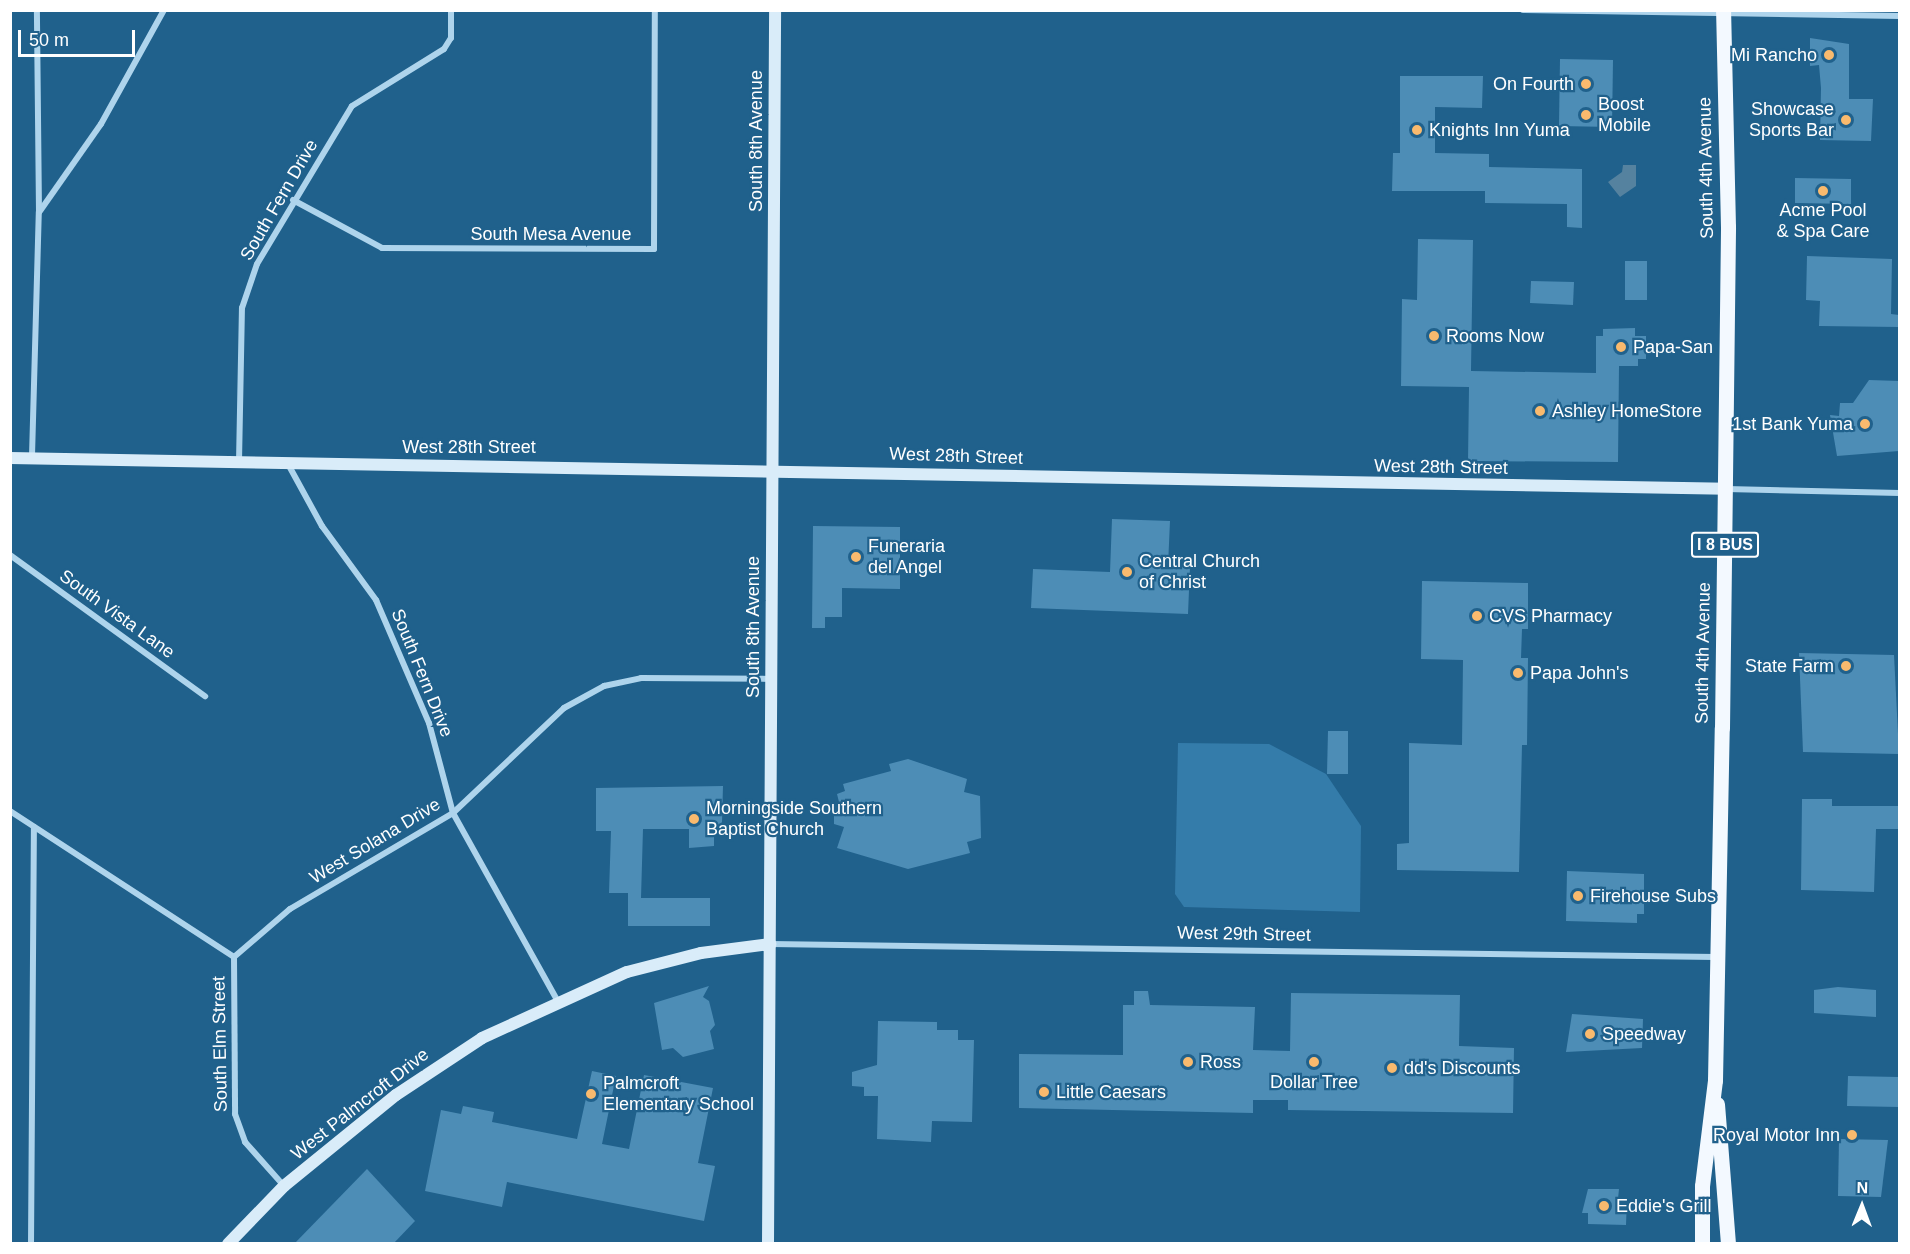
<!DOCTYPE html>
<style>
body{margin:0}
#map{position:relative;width:1910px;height:1254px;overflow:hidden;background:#20618c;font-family:Helvetica,sans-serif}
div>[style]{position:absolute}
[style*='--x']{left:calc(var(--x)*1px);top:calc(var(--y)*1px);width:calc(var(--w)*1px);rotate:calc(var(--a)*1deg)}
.green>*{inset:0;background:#347caa}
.water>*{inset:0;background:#55829f}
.building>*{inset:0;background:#4d8db6}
.street>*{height:6px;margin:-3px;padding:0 3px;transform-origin:3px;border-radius:3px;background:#aed4ec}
.secondary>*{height:12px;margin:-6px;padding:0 6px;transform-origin:6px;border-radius:6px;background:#d9ecf9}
.primary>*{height:15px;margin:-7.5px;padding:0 7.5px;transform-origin:7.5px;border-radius:7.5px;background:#f3f9ff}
.dots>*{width:16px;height:16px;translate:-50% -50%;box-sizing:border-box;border:3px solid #20618c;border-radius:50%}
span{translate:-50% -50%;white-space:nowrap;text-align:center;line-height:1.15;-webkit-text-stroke:4.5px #20618c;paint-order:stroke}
.shield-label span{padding:2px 4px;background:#20618c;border:2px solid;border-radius:4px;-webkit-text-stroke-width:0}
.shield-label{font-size:16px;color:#fff;font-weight:700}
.poi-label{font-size:18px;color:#fff}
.right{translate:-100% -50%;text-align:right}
.left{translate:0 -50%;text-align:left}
.street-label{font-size:18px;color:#fff}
.frame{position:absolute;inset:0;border:12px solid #fff;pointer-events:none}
.north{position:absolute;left:1832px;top:1176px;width:60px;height:60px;-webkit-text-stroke:4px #20618c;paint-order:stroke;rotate:1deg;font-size:16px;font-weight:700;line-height:24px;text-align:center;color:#fff}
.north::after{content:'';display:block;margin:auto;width:21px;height:27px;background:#fff;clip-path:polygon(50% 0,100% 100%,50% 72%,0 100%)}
.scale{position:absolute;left:18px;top:30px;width:117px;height:27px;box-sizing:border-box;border:3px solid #fff;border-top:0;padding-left:8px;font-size:18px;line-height:21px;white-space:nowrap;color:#fff;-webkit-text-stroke:4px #20618c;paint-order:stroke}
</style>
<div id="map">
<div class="green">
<i style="clip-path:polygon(1178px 743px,1269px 744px,1326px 774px,1361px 826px,1360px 912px,1184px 907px,1175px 894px)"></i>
</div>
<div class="water">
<i style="clip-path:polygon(1623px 165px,1636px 165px,1636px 186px,1620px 197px,1608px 182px,1622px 172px)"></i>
</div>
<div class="building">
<i style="clip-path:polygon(1810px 38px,1849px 44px,1849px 99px,1873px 99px,1871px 141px,1820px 140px,1821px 88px,1819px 65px,1810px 66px)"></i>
<i style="clip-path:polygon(1560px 59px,1613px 60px,1612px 127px,1559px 126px)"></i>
<i style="clip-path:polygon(1400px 76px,1483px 76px,1482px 108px,1435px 107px,1435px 153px,1489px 154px,1489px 167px,1582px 169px,1582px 228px,1567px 227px,1567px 204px,1485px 203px,1485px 191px,1392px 191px,1393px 153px,1400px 153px)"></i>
<i style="clip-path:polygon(1795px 178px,1851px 179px,1851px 204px,1795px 203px)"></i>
<i style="clip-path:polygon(1418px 239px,1473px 240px,1471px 371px,1596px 373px,1596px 336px,1603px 336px,1603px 329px,1635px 328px,1635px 336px,1646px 336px,1646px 359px,1638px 359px,1638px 366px,1619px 366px,1618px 462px,1468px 461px,1469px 387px,1401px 386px,1402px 299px,1417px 300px)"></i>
<i style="clip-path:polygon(1807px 256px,1892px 259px,1891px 314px,1899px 315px,1899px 327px,1819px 326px,1820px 301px,1806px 300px)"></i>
<i style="clip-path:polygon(1625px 261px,1647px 261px,1647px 300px,1625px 300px)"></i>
<i style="clip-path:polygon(1531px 281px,1574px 282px,1573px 305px,1530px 303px)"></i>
<i style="clip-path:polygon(1869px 380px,1899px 381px,1899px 451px,1837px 456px,1830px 415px,1839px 416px,1840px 403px,1853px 403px)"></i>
<i style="clip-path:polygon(1112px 519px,1170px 521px,1168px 566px,1190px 567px,1188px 614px,1031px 608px,1033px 569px,1110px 572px)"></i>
<i style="clip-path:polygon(813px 526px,900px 527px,900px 589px,842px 588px,842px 617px,825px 617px,825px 628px,812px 628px)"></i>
<i style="clip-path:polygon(1422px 581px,1528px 583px,1528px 629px,1522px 629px,1521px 658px,1528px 658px,1527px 745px,1522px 745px,1519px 872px,1397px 870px,1397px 844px,1409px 843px,1409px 743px,1462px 745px,1463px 660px,1421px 659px)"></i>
<i style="clip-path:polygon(1799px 653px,1894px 655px,1899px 754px,1803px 752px)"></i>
<i style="clip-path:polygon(1328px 731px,1348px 731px,1348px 774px,1327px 774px)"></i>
<i style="clip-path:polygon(908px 759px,967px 779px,964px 792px,980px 796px,981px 838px,967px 842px,970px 853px,908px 869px,837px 848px,844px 827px,834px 824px,834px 814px,840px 806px,837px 794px,845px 791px,843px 784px,891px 771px,889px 764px)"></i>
<i style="clip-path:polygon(723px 786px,722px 822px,714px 832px,714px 846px,689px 848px,689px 829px,643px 829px,641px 898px,710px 898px,710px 926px,628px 926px,628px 893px,609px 893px,611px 831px,596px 831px,596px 788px)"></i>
<i style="clip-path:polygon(1802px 799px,1832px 799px,1832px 806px,1899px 806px,1899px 829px,1876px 829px,1874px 892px,1801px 890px)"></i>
<i style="clip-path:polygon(1567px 871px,1644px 874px,1644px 914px,1637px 914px,1637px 923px,1566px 921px)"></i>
<i style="clip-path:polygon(709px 986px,703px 997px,709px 1001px,715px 1025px,710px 1031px,714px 1049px,683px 1057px,673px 1048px,662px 1050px,654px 1003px)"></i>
<i style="clip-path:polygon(1838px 987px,1876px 990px,1876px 1017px,1814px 1013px,1814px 990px)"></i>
<i style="clip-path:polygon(1134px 991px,1148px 991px,1150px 1005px,1255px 1007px,1253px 1050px,1290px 1051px,1291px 993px,1460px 995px,1459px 1046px,1514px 1048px,1513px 1113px,1288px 1110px,1288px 1100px,1253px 1100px,1253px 1113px,1019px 1108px,1019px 1054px,1123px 1055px,1123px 1005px,1134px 1005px)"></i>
<i style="clip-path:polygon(1572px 1014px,1643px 1019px,1642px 1048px,1566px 1052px)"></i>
<i style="clip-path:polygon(878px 1021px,937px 1022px,937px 1030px,958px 1030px,958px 1040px,974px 1040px,972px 1122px,932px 1121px,931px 1142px,877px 1139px,878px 1096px,864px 1096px,864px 1087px,852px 1086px,852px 1072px,877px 1065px)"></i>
<i style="clip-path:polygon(592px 1071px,616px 1076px,602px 1144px,629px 1149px,644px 1075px,713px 1088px,698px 1163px,715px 1166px,704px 1221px,507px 1182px,502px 1207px,425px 1191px,441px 1110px,461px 1114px,463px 1106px,494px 1112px,492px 1122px,577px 1139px)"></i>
<i style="clip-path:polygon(1848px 1076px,1899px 1077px,1899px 1107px,1847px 1106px)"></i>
<i style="clip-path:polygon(1839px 1139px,1888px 1140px,1881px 1197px,1838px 1196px)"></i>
<i style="clip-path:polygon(367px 1169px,415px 1221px,393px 1244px,294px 1244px)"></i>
<i style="clip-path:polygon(1588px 1189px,1619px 1189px,1618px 1199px,1627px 1199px,1626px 1225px,1588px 1224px,1588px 1213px,1582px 1213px)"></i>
</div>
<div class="street">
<i style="--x:1523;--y:10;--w:377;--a:0.9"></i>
<i style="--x:293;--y:200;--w:101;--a:28.3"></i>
<i style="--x:382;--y:248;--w:272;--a:0.2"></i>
<i style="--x:654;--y:249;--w:239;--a:-89.8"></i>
<i style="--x:40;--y:211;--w:106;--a:-55"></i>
<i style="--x:101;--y:124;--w:130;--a:-61.1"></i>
<i style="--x:32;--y:456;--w:244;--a:-88.4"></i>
<i style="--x:39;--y:212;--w:202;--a:-90.6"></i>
<i style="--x:239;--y:462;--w:154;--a:-88.9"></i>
<i style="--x:242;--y:308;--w:46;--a:-71.2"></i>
<i style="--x:257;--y:264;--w:184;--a:-59"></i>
<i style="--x:352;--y:106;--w:108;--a:-31.8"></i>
<i style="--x:444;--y:49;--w:13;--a:-58"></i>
<i style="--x:451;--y:38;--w:28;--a:-90"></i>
<i style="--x:288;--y:464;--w:71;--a:61.3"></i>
<i style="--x:322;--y:526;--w:92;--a:53.9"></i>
<i style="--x:376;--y:600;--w:134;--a:66.7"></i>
<i style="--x:429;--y:723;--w:93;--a:75.1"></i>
<i style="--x:453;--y:813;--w:214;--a:60.9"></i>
<i style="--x:1726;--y:489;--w:174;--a:1.3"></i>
<i style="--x:10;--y:555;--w:241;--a:35.9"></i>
<i style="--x:10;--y:811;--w:267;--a:33.1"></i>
<i style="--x:770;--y:944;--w:946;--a:0.79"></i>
<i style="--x:234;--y:957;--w:74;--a:-40.6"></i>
<i style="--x:290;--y:909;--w:189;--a:-30.5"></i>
<i style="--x:453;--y:813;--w:153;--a:-43.4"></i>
<i style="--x:564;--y:708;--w:46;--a:-28.8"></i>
<i style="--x:604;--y:686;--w:38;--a:-12"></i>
<i style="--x:641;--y:678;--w:130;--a:0.4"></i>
<i style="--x:234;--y:957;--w:157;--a:89.6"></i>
<i style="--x:235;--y:1114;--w:30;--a:70"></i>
<i style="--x:245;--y:1142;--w:59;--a:48.4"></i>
<i style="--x:31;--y:1244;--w:417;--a:-89.6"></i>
</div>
<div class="secondary">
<i style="--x:10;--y:458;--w:1716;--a:1.03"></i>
<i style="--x:228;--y:1244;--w:81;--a:-46"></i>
<i style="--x:284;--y:1186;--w:144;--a:-39.1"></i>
<i style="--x:396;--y:1095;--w:103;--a:-33.5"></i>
<i style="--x:482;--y:1038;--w:159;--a:-24.5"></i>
<i style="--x:627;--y:972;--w:76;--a:-14.4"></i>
<i style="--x:701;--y:953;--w:70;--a:-7.4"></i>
<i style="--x:768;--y:1244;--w:1234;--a:-89.67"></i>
</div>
<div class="primary">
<i style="--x:1717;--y:1104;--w:140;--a:85.5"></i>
<i style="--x:1702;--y:1244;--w:58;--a:-90"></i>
<i style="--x:1702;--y:1186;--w:107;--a:-83"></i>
<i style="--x:1715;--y:1080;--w:352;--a:-88.9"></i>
<i style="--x:1722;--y:728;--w:501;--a:-89.31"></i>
<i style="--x:1728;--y:227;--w:217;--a:-91.3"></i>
</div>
<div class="dots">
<i style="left:1829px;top:55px;background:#f9ba6e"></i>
<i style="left:1586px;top:84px;background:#f9ba6e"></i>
<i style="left:1586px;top:115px;background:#f9ba6e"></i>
<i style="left:1846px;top:120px;background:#f9ba6e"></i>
<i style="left:1417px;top:130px;background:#f9ba6e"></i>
<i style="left:1823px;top:191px;background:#f9ba6e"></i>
<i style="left:1434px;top:336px;background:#f9ba6e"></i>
<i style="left:1621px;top:347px;background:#f9ba6e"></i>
<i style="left:1540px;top:411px;background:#f9ba6e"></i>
<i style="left:1865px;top:424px;background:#f9ba6e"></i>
<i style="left:856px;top:557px;background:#f9ba6e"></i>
<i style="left:1127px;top:572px;background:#f9ba6e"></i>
<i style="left:1477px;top:616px;background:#f9ba6e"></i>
<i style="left:1846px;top:666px;background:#f9ba6e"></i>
<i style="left:1518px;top:673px;background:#f9ba6e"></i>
<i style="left:694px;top:819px;background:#f9ba6e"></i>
<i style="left:1578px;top:896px;background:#f9ba6e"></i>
<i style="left:1590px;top:1034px;background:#f9ba6e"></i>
<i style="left:1188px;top:1062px;background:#f9ba6e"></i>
<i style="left:1314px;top:1062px;background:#f9ba6e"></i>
<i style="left:1392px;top:1068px;background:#f9ba6e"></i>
<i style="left:1044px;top:1092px;background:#f9ba6e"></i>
<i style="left:591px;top:1094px;background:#f9ba6e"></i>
<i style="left:1852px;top:1135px;background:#f9ba6e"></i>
<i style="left:1604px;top:1206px;background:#f9ba6e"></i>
</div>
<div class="shield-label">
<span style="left:1725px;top:545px">I 8 BUS</span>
</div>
<div class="poi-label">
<span class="right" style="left:1817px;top:55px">Mi Rancho</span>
<span class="right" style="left:1574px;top:84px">On Fourth</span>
<span class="left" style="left:1598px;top:115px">Boost<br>Mobile</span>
<span class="right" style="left:1834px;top:120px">Showcase<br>Sports Bar</span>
<span class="left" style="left:1429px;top:130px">Knights Inn Yuma</span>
<span style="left:1823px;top:221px">Acme Pool<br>&amp; Spa Care</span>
<span class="left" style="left:1446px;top:336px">Rooms Now</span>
<span class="left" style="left:1633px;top:347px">Papa-San</span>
<span class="left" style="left:1552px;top:411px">Ashley HomeStore</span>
<span class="right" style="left:1853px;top:424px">1st Bank Yuma</span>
<span class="left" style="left:868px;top:557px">Funeraria<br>del Angel</span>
<span class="left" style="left:1139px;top:572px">Central Church<br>of Christ</span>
<span class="left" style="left:1489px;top:616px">CVS Pharmacy</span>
<span class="right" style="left:1834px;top:666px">State Farm</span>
<span class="left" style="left:1530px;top:673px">Papa John's</span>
<span class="left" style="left:706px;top:819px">Morningside Southern<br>Baptist Church</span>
<span class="left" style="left:1590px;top:896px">Firehouse Subs</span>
<span class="left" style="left:1602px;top:1034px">Speedway</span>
<span class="left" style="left:1200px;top:1062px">Ross</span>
<span class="left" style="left:1404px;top:1068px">dd's Discounts</span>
<span style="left:1314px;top:1082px">Dollar Tree</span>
<span class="left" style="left:603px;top:1094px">Palmcroft<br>Elementary School</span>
<span class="left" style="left:1056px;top:1092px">Little Caesars</span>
<span class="right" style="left:1840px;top:1135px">Royal Motor Inn</span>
<span class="left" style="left:1616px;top:1206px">Eddie's Grill</span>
</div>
<div class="street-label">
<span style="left:756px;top:141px;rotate:-90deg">South 8th Avenue</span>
<span style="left:1706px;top:168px;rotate:-91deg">South 4th Avenue</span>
<span style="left:279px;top:200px;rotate:-60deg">South Fern Drive</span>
<span style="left:551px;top:234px">South Mesa Avenue</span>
<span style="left:469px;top:447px">West 28th Street</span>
<span style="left:956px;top:456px;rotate:2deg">West 28th Street</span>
<span style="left:1441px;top:467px;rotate:1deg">West 28th Street</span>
<span style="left:117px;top:614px;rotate:36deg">South Vista Lane</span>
<span style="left:753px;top:627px;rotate:-90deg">South 8th Avenue</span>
<span style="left:1703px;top:653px;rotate:-89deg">South 4th Avenue</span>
<span style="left:422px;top:673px;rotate:68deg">South Fern Drive</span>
<span style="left:375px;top:841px;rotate:-31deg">West Solana Drive</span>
<span style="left:1244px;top:934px;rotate:1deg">West 29th Street</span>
<span style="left:220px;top:1044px;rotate:-91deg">South Elm Street</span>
<span style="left:360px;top:1104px;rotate:-38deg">West Palmcroft Drive</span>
</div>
<div class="frame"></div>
<div class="north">N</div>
<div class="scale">50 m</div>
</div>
